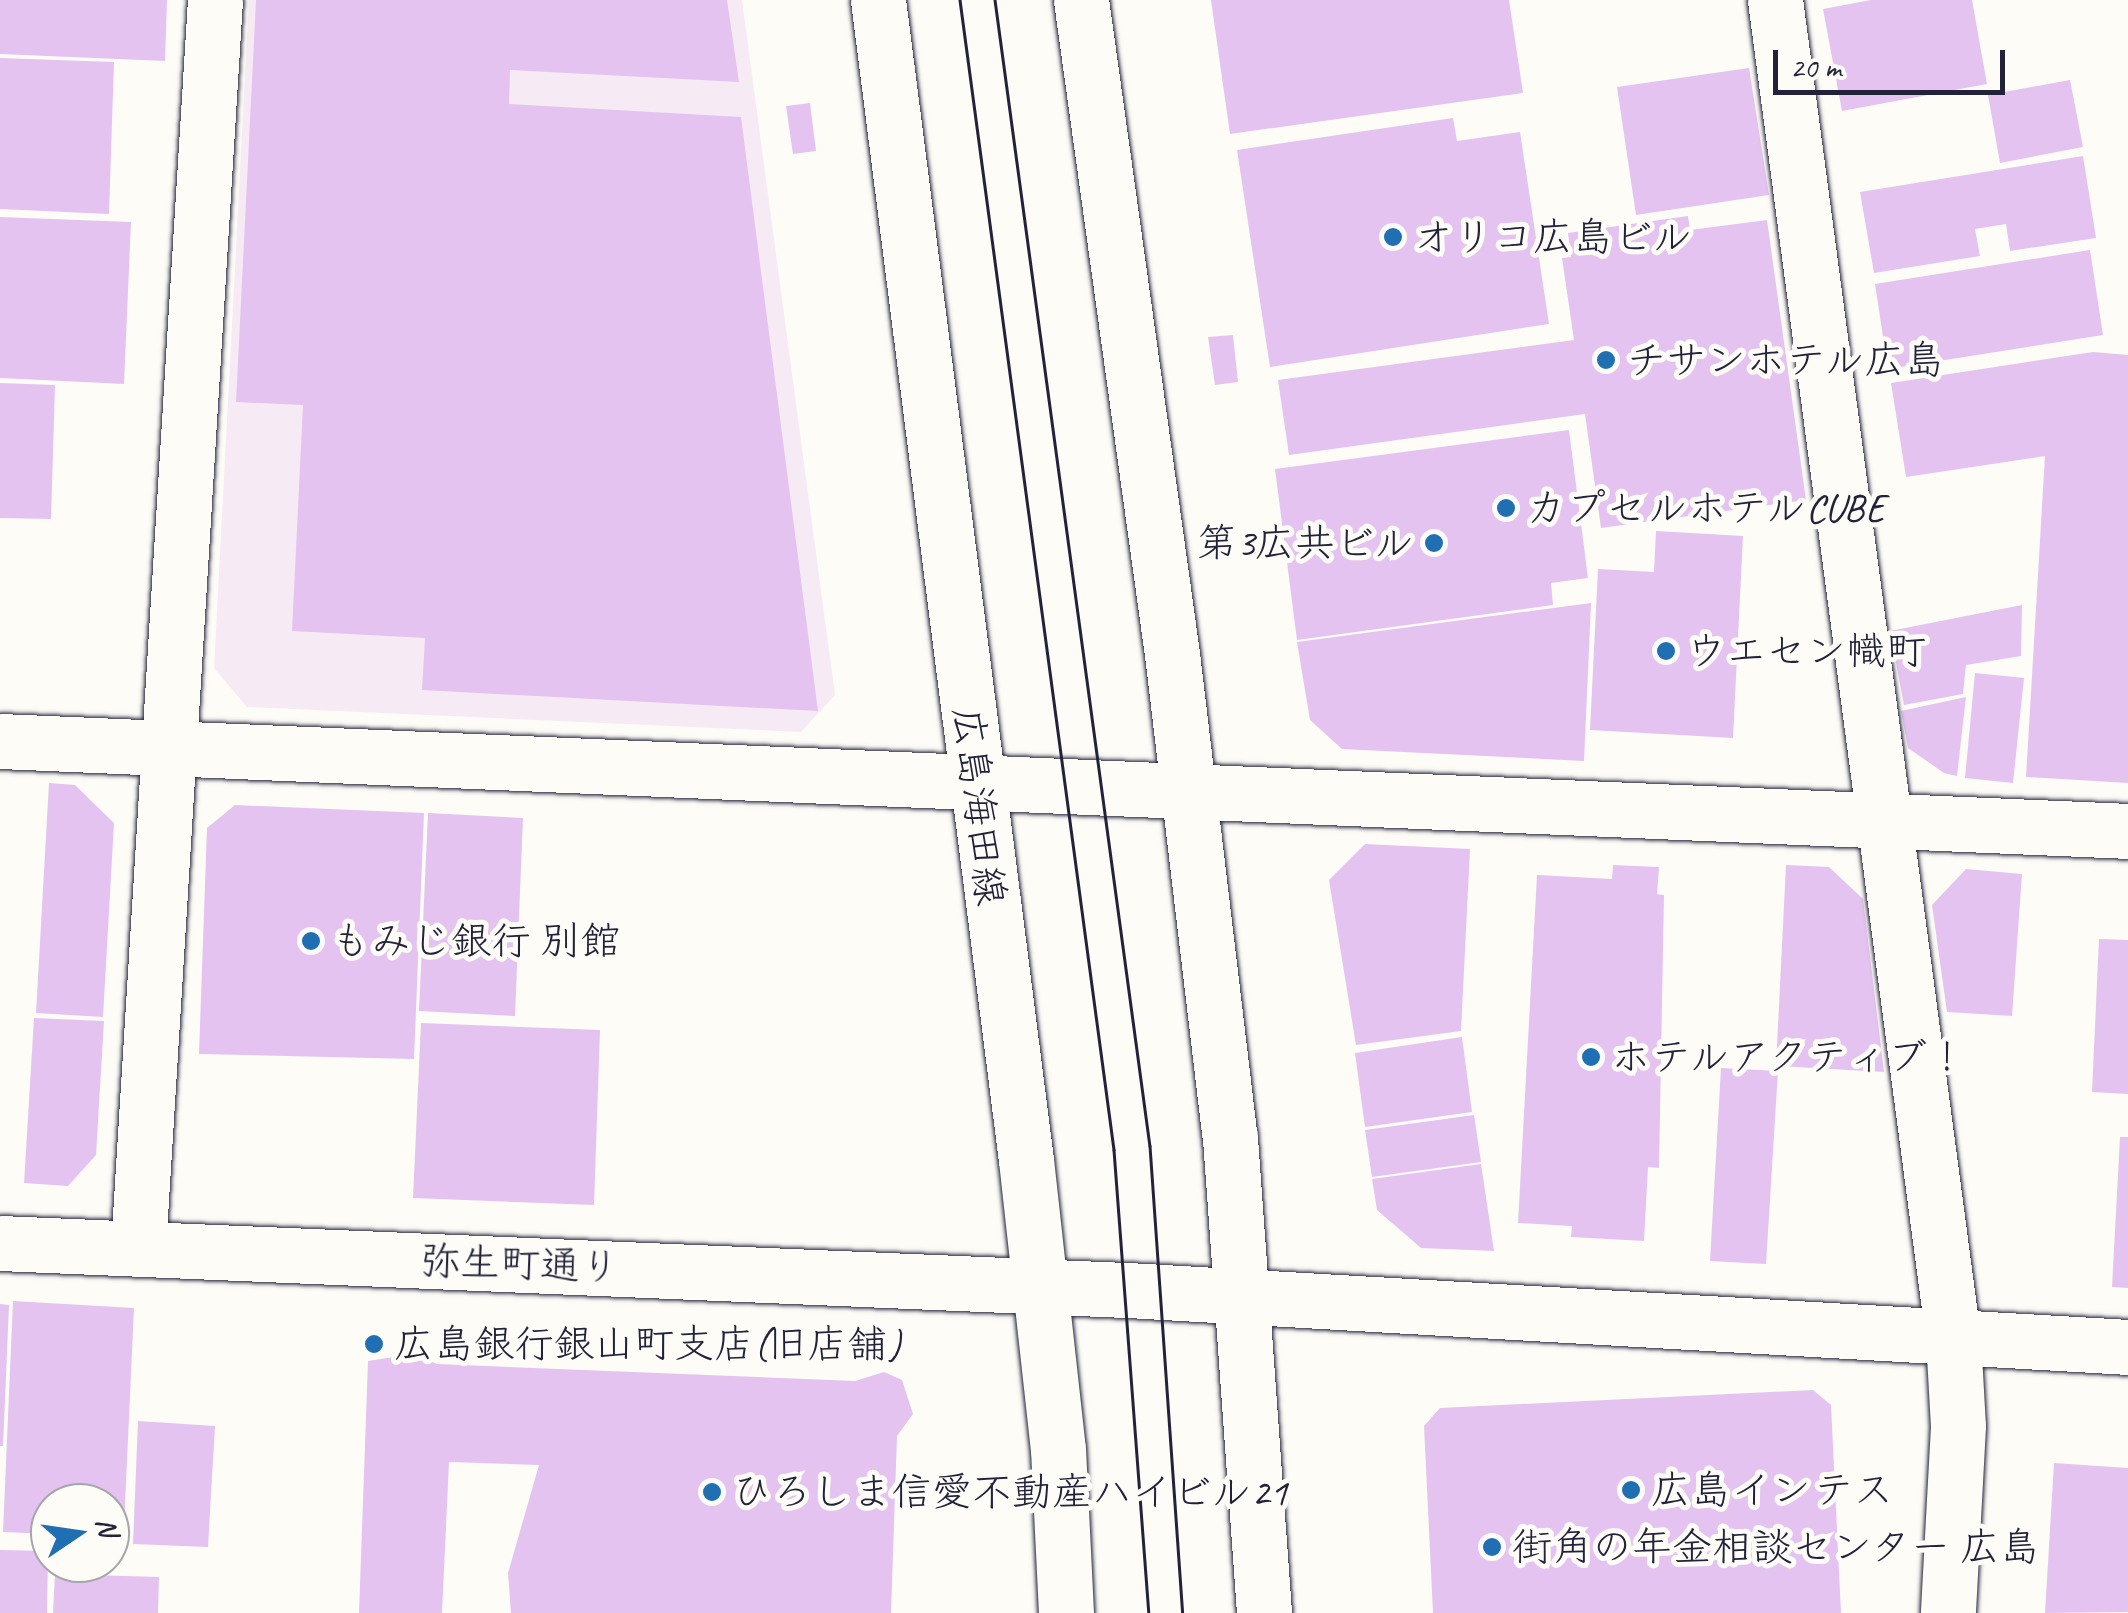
<!DOCTYPE html>
<meta charset="utf-8">
<style>
body{margin:0}
#map{position:relative;width:2128px;height:1613px;overflow:hidden;background:#fdfcf7;font-family:Caveat,"Klee One",sans-serif}
div>[style]{position:absolute}
[style*='--x']{left:calc(var(--x)*1px);top:calc(var(--y)*1px);width:calc(var(--w)*1px);rotate:calc(var(--a)*1deg)}
.built>*{inset:0;background:#f6ebf5}
.building>*{inset:0;background:#e4c3f0}
.roads{filter:drop-shadow(0 0 2px #22223b) drop-shadow(0 0 2px #22223b)}
.minor>*{height:55px;margin:-27.5px;padding:0 27.5px;transform-origin:27.5px;border-radius:27.5px;background:#fdfcf7}
.tertiary>*{height:55px;margin:-27.5px;padding:0 27.5px;transform-origin:27.5px;border-radius:27.5px;background:#fdfcf7}
.secondary>*{height:55px;margin:-27.5px;padding:0 27.5px;transform-origin:27.5px;border-radius:27.5px;background:#fdfcf7}
.tram>*{height:2.5px;margin:-1.25px;padding:0 1.25px;transform-origin:1.25px;border-radius:1.25px;background:#22223b}
.dots>*{width:28px;height:28px;translate:-50% -50%;box-sizing:border-box;border:5px solid #fdfcf7;border-radius:50%}
span{translate:-50% -50%;white-space:nowrap;text-align:center;line-height:1.15;-webkit-text-stroke:10px #fdfcf7;paint-order:stroke}
.poi-label{font-size:40px;color:#22223b}
.left{translate:0 -50%;text-align:left}
.right{translate:-100% -50%;text-align:right}
.street-label{font-size:40px;color:#22223b}
.north{position:absolute;left:30px;top:1483px;width:100px;height:100px;box-sizing:border-box;background:#fdfcf7;border:2px solid #a5a5ac;border-radius:50%;rotate:77deg;font-size:28px;font-weight:700;line-height:40px;text-align:center;color:#22223b}
.north::after{content:'';display:block;margin:auto;width:35px;height:45px;background:#1f6fb2;clip-path:polygon(50% 0,100% 100%,50% 72%,0 100%)}
.scale{position:absolute;left:1773px;top:50px;width:232px;height:45px;box-sizing:border-box;border:5px solid #22223b;border-top:0;padding-left:12px;font-size:30px;line-height:35px;white-space:nowrap;color:#22223b;-webkit-text-stroke:8px #fdfcf7;paint-order:stroke}
</style>
<div id="map">
<div class="built">
<i style="clip-path:polygon(249px 0,742px 0,835px 695px,801px 732px,247px 707px,214px 668px)"></i>
</div>
<div class="building">
<i style="clip-path:polygon(0 0,167px 0,165px 61px,0 54px)"></i>
<i style="clip-path:polygon(256px 0,727px 0,739px 82px,510px 70px,509px 104px,741px 117px,818px 711px,422px 690px,425px 638px,292px 631px,303px 405px,236px 402px)"></i>
<i style="clip-path:polygon(1211px 0,1509px 0,1523px 93px,1230px 134px)"></i>
<i style="clip-path:polygon(1871px 0,1972px 0,1987px 84px,1842px 111px,1823px 9px)"></i>
<i style="clip-path:polygon(0 58px,114px 62px,109px 214px,0 209px)"></i>
<i style="clip-path:polygon(1749px 68px,1769px 195px,1636px 215px,1617px 87px)"></i>
<i style="clip-path:polygon(2070px 80px,2083px 147px,2000px 163px,1988px 95px)"></i>
<i style="clip-path:polygon(810px 103px,816px 151px,793px 154px,786px 106px)"></i>
<i style="clip-path:polygon(1453px 118px,1457px 141px,1520px 132px,1549px 324px,1270px 367px,1237px 150px)"></i>
<i style="clip-path:polygon(2083px 156px,2096px 238px,2010px 251px,2006px 224px,1975px 229px,1980px 256px,1874px 273px,1860px 192px)"></i>
<i style="clip-path:polygon(1688px 216px,1690px 230px,1767px 220px,1806px 500px,1601px 528px,1585px 414px,1289px 455px,1278px 380px,1574px 340px,1562px 258px,1571px 257px,1568px 233px)"></i>
<i style="clip-path:polygon(0 217px,131px 222px,124px 384px,0 378px)"></i>
<i style="clip-path:polygon(2090px 250px,2103px 335px,1888px 369px,1875px 284px)"></i>
<i style="clip-path:polygon(1233px 335px,1238px 382px,1215px 385px,1208px 337px)"></i>
<i style="clip-path:polygon(2093px 352px,2128px 355px,2128px 783px,2026px 777px,2045px 456px,1906px 477px,1891px 383px)"></i>
<i style="clip-path:polygon(0 383px,55px 385px,51px 519px,0 518px)"></i>
<i style="clip-path:polygon(1569px 430px,1588px 578px,1551px 583px,1553px 605px,1297px 640px,1275px 469px)"></i>
<i style="clip-path:polygon(1656px 531px,1743px 536px,1733px 738px,1590px 730px,1598px 569px,1654px 572px)"></i>
<i style="clip-path:polygon(1591px 603px,1584px 761px,1342px 749px,1310px 720px,1297px 642px)"></i>
<i style="clip-path:polygon(2022px 605px,2021px 656px,1966px 665px,1963px 694px,1904px 705px,1890px 631px)"></i>
<i style="clip-path:polygon(1975px 673px,2024px 678px,2013px 783px,1965px 778px)"></i>
<i style="clip-path:polygon(1966px 697px,1957px 776px,1944px 773px,1908px 748px,1901px 711px)"></i>
<i style="clip-path:polygon(49px 783px,75px 785px,114px 823px,103px 1017px,36px 1013px)"></i>
<i style="clip-path:polygon(235px 805px,424px 813px,414px 1059px,199px 1054px,207px 828px)"></i>
<i style="clip-path:polygon(428px 813px,523px 818px,515px 1016px,419px 1011px)"></i>
<i style="clip-path:polygon(1365px 844px,1470px 849px,1461px 1031px,1356px 1045px,1329px 880px)"></i>
<i style="clip-path:polygon(1613px 865px,1659px 867px,1657px 894px,1664px 895px,1659px 1168px,1648px 1167px,1644px 1241px,1571px 1237px,1572px 1226px,1518px 1223px,1537px 875px,1612px 879px)"></i>
<i style="clip-path:polygon(1786px 865px,1829px 867px,1863px 899px,1884px 1072px,1776px 1066px)"></i>
<i style="clip-path:polygon(1966px 869px,2022px 874px,2012px 1016px,1947px 1012px,1932px 905px)"></i>
<i style="clip-path:polygon(2099px 939px,2128px 940px,2128px 1094px,2092px 1092px)"></i>
<i style="clip-path:polygon(34px 1018px,104px 1021px,96px 1155px,68px 1186px,24px 1183px)"></i>
<i style="clip-path:polygon(421px 1023px,600px 1030px,594px 1205px,413px 1198px)"></i>
<i style="clip-path:polygon(1462px 1037px,1472px 1112px,1365px 1127px,1355px 1053px)"></i>
<i style="clip-path:polygon(1721px 1068px,1778px 1071px,1766px 1264px,1710px 1261px)"></i>
<i style="clip-path:polygon(1474px 1115px,1481px 1162px,1372px 1177px,1365px 1130px)"></i>
<i style="clip-path:polygon(2120px 1137px,2128px 1137px,2128px 1288px,2112px 1287px)"></i>
<i style="clip-path:polygon(1481px 1164px,1494px 1251px,1421px 1248px,1377px 1210px,1372px 1179px)"></i>
<i style="clip-path:polygon(13px 1301px,134px 1308px,123px 1548px,110px 1547px,110px 1503px,50px 1503px,50px 1534px,3px 1532px)"></i>
<i style="clip-path:polygon(0 1304px,9px 1305px,3px 1446px,0 1446px)"></i>
<i style="clip-path:polygon(413px 1354px,437px 1364px,855px 1381px,884px 1372px,902px 1380px,913px 1414px,897px 1436px,891px 1613px,511px 1613px,508px 1573px,539px 1465px,449px 1462px,442px 1613px,359px 1613px,368px 1361px)"></i>
<i style="clip-path:polygon(1813px 1390px,1831px 1405px,1841px 1613px,1433px 1613px,1424px 1426px,1440px 1408px)"></i>
<i style="clip-path:polygon(138px 1421px,215px 1426px,208px 1547px,133px 1544px)"></i>
<i style="clip-path:polygon(2054px 1463px,2128px 1468px,2128px 1612px,2045px 1613px)"></i>
<i style="clip-path:polygon(0 1550px,48px 1551px,47px 1613px,0 1613px)"></i>
<i style="clip-path:polygon(55px 1574px,159px 1577px,158px 1613px,53px 1613px)"></i>
</div>
<div class="roads">
<div class="minor">
<i style="--x:1775;--y:0;--w:1349;--a:82.42"></i>
<i style="--x:1953;--y:1337;--w:89;--a:86.8"></i>
<i style="--x:1958;--y:1426;--w:187;--a:93.1"></i>
<i style="--x:0;--y:741;--w:2130;--a:2.42"></i>
<i style="--x:138;--y:1248;--w:1250;--a:-86.47"></i>
</div>
<div class="tertiary">
<i style="--x:0;--y:1243;--w:1129;--a:2.39"></i>
<i style="--x:1128;--y:1290;--w:1002;--a:3.26"></i>
</div>
<div class="secondary">
<i style="--x:878;--y:0;--w:1169;--a:82.73"></i>
<i style="--x:1026;--y:1160;--w:291;--a:83.7"></i>
<i style="--x:1058;--y:1449;--w:164;--a:87.2"></i>
<i style="--x:1081;--y:0;--w:660;--a:82.08"></i>
<i style="--x:1172;--y:654;--w:487;--a:83.2"></i>
<i style="--x:1230;--y:1138;--w:476;--a:85.9"></i>
</div>
</div>
<div class="tram">
<i style="--x:960;--y:0;--w:1160;--a:82.37"></i>
<i style="--x:1114;--y:1150;--w:464;--a:85.7"></i>
<i style="--x:995;--y:0;--w:1156;--a:82.3"></i>
<i style="--x:1150;--y:1146;--w:468;--a:86"></i>
</div>
<div class="dots">
<i style="left:1393px;top:237px;background:#1f6fb2"></i>
<i style="left:1606px;top:360px;background:#1f6fb2"></i>
<i style="left:1506px;top:508px;background:#1f6fb2"></i>
<i style="left:1434px;top:543px;background:#1f6fb2"></i>
<i style="left:1666px;top:651px;background:#1f6fb2"></i>
<i style="left:311px;top:941px;background:#1f6fb2"></i>
<i style="left:1591px;top:1057px;background:#1f6fb2"></i>
<i style="left:374px;top:1344px;background:#1f6fb2"></i>
<i style="left:1631px;top:1490px;background:#1f6fb2"></i>
<i style="left:712px;top:1492px;background:#1f6fb2"></i>
<i style="left:1492px;top:1547px;background:#1f6fb2"></i>
</div>
<div class="poi-label">
<span class="left" style="left:1413px;top:237px">オリコ広島ビル</span>
<span class="left" style="left:1626px;top:360px">チサンホテル広島</span>
<span class="left" style="left:1526px;top:508px">カプセルホテルCUBE</span>
<span class="right" style="left:1414px;top:543px">第3広共ビル</span>
<span class="left" style="left:1686px;top:651px">ウエセン幟町</span>
<span class="left" style="left:331px;top:941px">もみじ銀行 別館</span>
<span class="left" style="left:1611px;top:1057px">ホテルアクティブ！</span>
<span class="left" style="left:394px;top:1344px">広島銀行銀山町支店(旧店舗)</span>
<span class="left" style="left:1651px;top:1490px">広島インテス</span>
<span class="left" style="left:732px;top:1492px">ひろしま信愛不動産ハイビル21</span>
<span class="left" style="left:1512px;top:1547px">街角の年金相談センター 広島</span>
</div>
<div class="street-label">
<span style="left:979px;top:806px;rotate:83deg">広島海田線</span>
<span style="left:520px;top:1264px;rotate:2deg">弥生町通り</span>
</div>
<div class="north">N</div>
<div class="scale">20 m</div>
</div>
